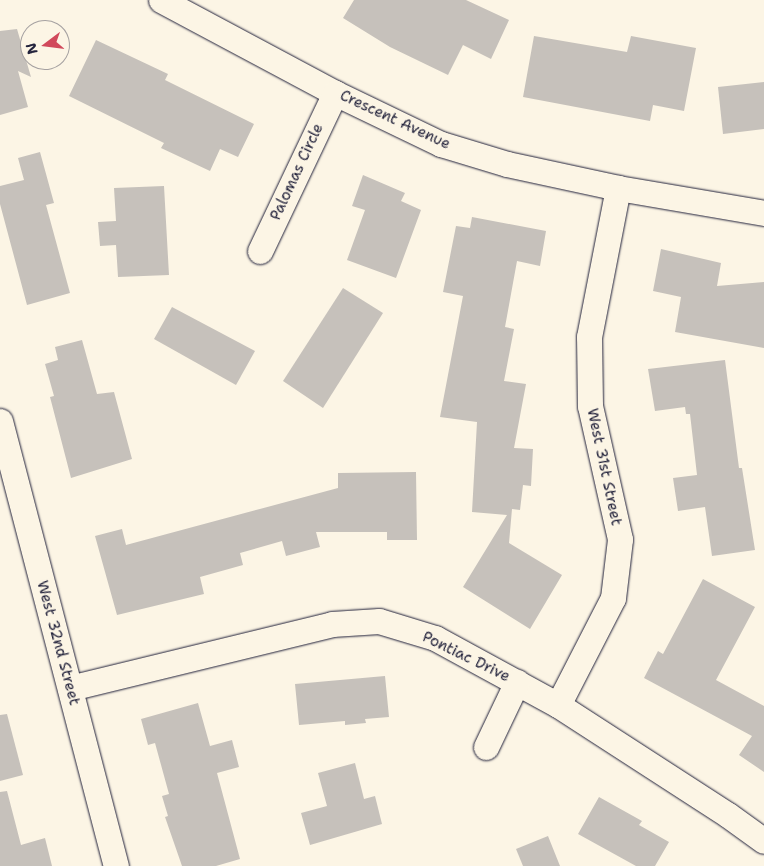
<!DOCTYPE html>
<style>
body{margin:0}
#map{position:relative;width:764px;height:866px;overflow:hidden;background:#fcf5e5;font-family:"Shantell Sans",sans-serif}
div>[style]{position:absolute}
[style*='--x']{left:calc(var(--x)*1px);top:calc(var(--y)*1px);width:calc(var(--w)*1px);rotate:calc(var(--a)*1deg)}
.building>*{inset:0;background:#c6c1bb}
.roads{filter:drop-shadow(0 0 1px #22223b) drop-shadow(0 0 1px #22223b)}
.minor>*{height:25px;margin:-12.5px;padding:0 12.5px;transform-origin:12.5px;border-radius:12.5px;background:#fcf5e5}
span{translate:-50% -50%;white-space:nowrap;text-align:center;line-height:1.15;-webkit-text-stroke:4px #fcf5e5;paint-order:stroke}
.street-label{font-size:15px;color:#22223b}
.north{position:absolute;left:20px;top:20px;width:50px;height:50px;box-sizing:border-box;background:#fcf5e5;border:1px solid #a5a1a1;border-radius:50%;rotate:255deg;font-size:14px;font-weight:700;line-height:20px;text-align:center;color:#22223b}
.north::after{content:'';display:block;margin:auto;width:18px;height:22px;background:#d1495b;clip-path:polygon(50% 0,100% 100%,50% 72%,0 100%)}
</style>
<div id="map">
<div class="building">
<i style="clip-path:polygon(354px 0,466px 0,509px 20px,491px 59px,463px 45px,448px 75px,390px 47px,343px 18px)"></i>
<i style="clip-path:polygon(17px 29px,31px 77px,18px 71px,28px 107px,0 115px,0 31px)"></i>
<i style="clip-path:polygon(534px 36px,627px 52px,631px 36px,696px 48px,684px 111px,653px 105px,650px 121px,523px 97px)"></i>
<i style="clip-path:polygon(96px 40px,168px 74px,165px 80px,254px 124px,238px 157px,220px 149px,210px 171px,161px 148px,164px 143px,69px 96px)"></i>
<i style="clip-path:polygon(764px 82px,764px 129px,723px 134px,718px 87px)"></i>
<i style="clip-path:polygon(40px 152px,54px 203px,46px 205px,70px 293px,27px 305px,0 204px,0 186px,24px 180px,18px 158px)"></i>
<i style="clip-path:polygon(363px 175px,405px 193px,401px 201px,421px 210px,396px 278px,347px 260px,365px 210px,352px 206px)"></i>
<i style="clip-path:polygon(164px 186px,169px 275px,118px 277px,116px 245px,100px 246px,98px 222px,116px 221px,114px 188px)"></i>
<i style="clip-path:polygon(472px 217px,546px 231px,540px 266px,517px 261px,505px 327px,514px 329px,504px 381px,526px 384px,514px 448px,533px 449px,531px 486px,523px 485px,520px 510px,512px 509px,509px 543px,562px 575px,530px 629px,463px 587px,507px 515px,472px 512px,477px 422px,440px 417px,463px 296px,443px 292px,456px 226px,470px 228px)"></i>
<i style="clip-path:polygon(661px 249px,721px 263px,717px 286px,764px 282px,764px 348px,675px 332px,681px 297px,653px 291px)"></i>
<i style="clip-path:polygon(343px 288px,383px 313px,323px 408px,283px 381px)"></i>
<i style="clip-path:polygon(172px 307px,255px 351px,236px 385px,154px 339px)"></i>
<i style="clip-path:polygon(82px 340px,97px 394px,114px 392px,132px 459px,71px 478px,50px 397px,54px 396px,45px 364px,58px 360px,55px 347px)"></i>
<i style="clip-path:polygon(725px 360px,739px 468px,742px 468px,755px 550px,712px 556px,705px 507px,678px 511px,673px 478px,697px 475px,690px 414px,686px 414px,685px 407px,655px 411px,648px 369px)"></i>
<i style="clip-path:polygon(416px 472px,417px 540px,387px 540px,387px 532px,316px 532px,320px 547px,286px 556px,282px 541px,240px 553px,243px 565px,200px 577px,204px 594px,117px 615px,95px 536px,122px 529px,126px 545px,338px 488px,338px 473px)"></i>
<i style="clip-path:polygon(703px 579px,755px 607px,716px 680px,764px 706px,764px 772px,739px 755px,752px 736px,644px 678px,658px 651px,663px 654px)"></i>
<i style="clip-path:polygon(385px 676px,389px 717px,365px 719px,366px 723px,345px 725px,345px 721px,299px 725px,295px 684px)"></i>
<i style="clip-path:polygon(198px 703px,210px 746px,232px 740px,239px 767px,217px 773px,240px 859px,216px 866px,182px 866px,165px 817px,168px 816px,162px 796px,169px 794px,155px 743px,148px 745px,141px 719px)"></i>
<i style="clip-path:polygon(7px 714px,23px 775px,0 781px,0 715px)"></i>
<i style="clip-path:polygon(355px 763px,364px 799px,375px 796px,382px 824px,310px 845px,301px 813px,327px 806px,318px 773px)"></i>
<i style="clip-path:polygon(7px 791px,21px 845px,45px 838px,52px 866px,0 866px,0 792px)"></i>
<i style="clip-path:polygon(599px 797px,642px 821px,639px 825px,669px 842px,655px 866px,636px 866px,578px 834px)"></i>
<i style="clip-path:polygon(548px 836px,560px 866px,523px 866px,516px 849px)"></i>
</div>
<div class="roads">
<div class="minor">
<i style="--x:161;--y:0;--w:197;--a:28.1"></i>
<i style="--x:335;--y:93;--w:118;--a:25.7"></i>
<i style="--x:441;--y:144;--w:69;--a:16.9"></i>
<i style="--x:507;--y:164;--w:114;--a:12.2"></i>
<i style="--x:618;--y:188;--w:148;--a:9.7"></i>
<i style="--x:260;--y:251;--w:175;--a:-64.6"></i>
<i style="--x:0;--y:421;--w:460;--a:75.4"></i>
<i style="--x:70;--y:688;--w:270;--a:-13.7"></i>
<i style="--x:332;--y:624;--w:47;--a:-3.7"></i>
<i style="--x:379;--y:621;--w:59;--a:16.9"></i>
<i style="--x:435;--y:638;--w:140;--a:28.6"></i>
<i style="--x:558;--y:705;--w:202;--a:32.9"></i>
<i style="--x:728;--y:815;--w:44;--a:35.8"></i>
<i style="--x:558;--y:705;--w:120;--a:-62.8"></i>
<i style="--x:613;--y:598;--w:59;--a:-83.2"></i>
<i style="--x:620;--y:539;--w:136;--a:-102.7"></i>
<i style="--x:590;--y:406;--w:69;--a:-90.8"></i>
<i style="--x:589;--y:337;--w:152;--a:-79"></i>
<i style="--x:486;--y:747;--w:72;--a:-64.5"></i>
</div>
</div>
<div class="street-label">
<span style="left:395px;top:120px;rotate:25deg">Crescent Avenue</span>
<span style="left:297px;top:172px;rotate:-65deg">Palomas Circle</span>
<span style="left:604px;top:467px;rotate:78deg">West 31st Street</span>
<span style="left:58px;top:643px;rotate:75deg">West 32nd Street</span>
<span style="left:466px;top:657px;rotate:26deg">Pontiac Drive</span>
</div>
<div class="north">N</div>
</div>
